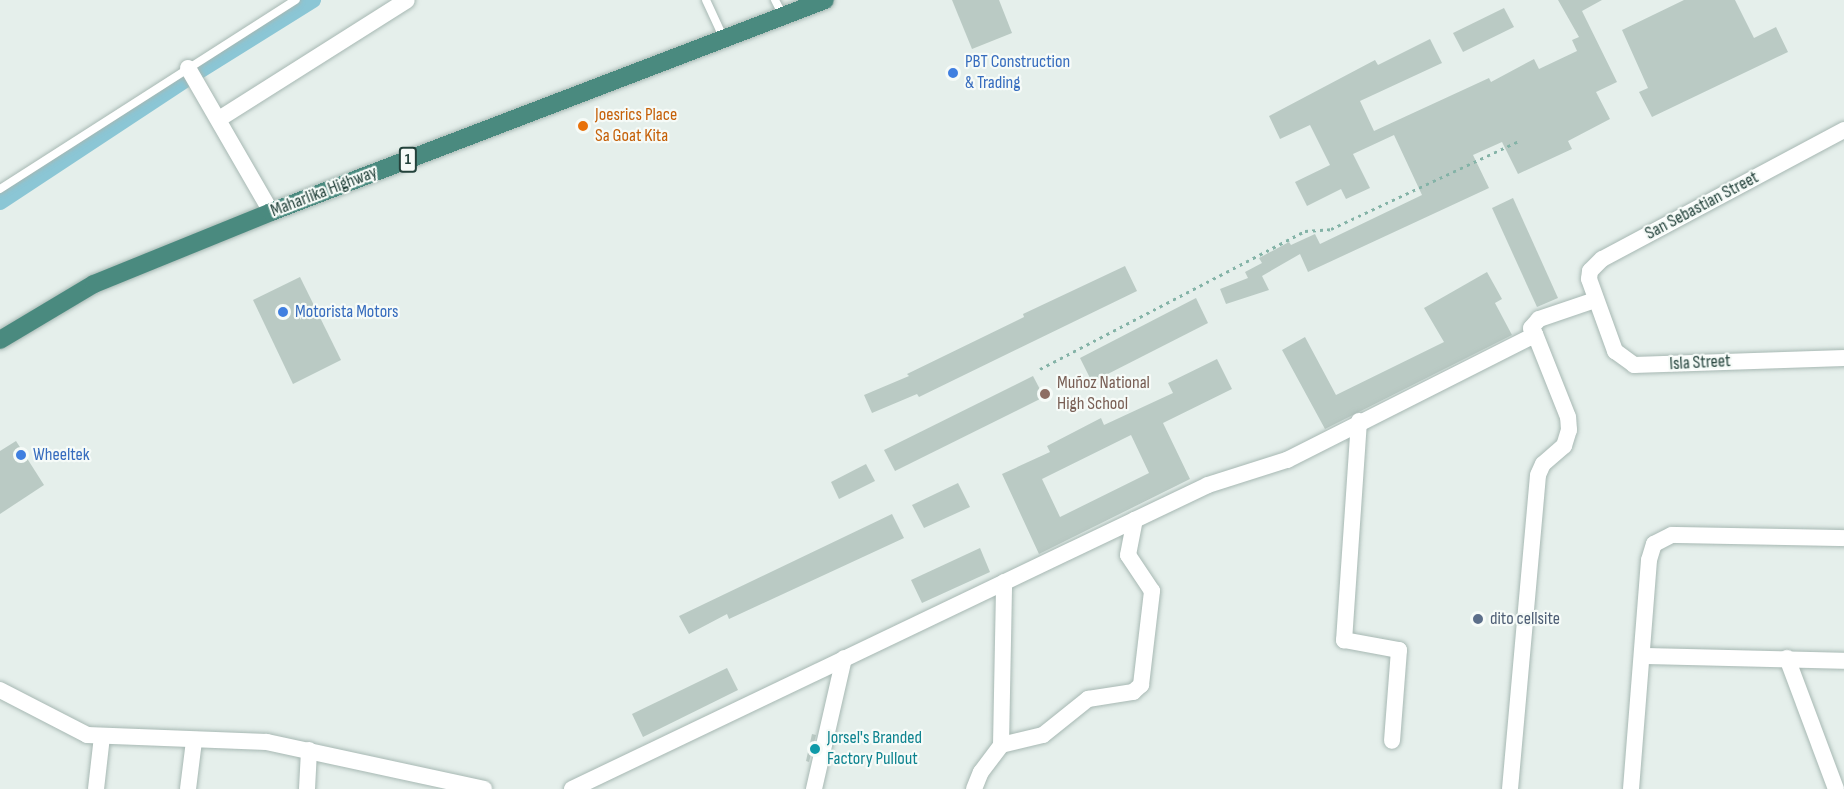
<!DOCTYPE html>
<meta charset="utf-8">
<style>
body{margin:0}
#map{position:relative;width:1844px;height:789px;overflow:hidden;background:#e5efeb;font-family:"Sofia Sans Condensed",sans-serif}
div>[style]{position:absolute}
[style*='--x']{left:calc(var(--x)*1px);top:calc(var(--y)*1px);width:calc(var(--w)*1px);rotate:calc(var(--a)*1deg)}
.canal>*{height:16px;margin:-8px;padding:0 8px;transform-origin:8px;border-radius:8px;background:#8bc6d5}
.building>*{inset:0;background:#bacac4}
.path>*{height:3px;margin-top:-1.5px;transform-origin:0;background:repeating-linear-gradient(90deg,#84b3a7 0 3px,transparent 0 7.5px)}
.roads{filter:drop-shadow(0 0 2px #a7b8b3) drop-shadow(0 0 2px #a7b8b3)}
.service>*{height:8px;margin:-4px;padding:0 4px;transform-origin:4px;border-radius:4px;background:#fff}
.minor>*{height:16px;margin:-8px;padding:0 8px;transform-origin:8px;border-radius:8px;background:#fff}
.trunk>*{height:18px;margin:-9px;padding:0 9px;transform-origin:9px;border-radius:9px;background:#4a8a7f}
.dots>*{width:16px;height:16px;translate:-50% -50%;box-sizing:border-box;border:3px solid #f6fbf8;border-radius:50%}
span{translate:-50% -50%;white-space:nowrap;text-align:center;line-height:1.15;-webkit-text-stroke:4.5px #f6fbf8;paint-order:stroke}
.shield-label span{padding:2px 4px;background:#f6fbf8;border:2px solid;border-radius:4px;-webkit-text-stroke-width:0}
.shield-label{font-size:16px;color:#23423b;font-weight:700}
.shop-label{font-size:18px;color:#366cbe}
.left{translate:0 -50%;text-align:left}
.food-label{font-size:18px;color:#c56008}
.street-label{font-size:18px;color:#23423b}
.education-label{font-size:18px;color:#785e54}
.service-label{font-size:18px;color:#4e5e75}
.culture-label{font-size:18px;color:#0d838f}
</style>
<div id="map">
<div class="canal">
<i style="--x:196;--y:73;--w:138;--a:-32"></i>
<i style="--x:0;--y:202;--w:222;--a:-33.4"></i>
</div>
<div class="building">
<i style="clip-path:polygon(952px 0,999px 0,1012px 33px,972px 49px)"></i>
<i style="clip-path:polygon(1558px 0,1602px 0,1582px 11px,1617px 82px,1596px 92px,1610px 119px,1568px 141px,1572px 149px,1518px 174px,1502px 142px,1473px 155px,1489px 188px,1308px 272px,1300px 254px,1262px 276px,1269px 290px,1226px 304px,1220px 289px,1248px 278px,1245px 272px,1262px 263px,1259px 258px,1289px 242px,1291px 245px,1315px 234px,1320px 244px,1422px 195px,1394px 135px,1353px 154px,1370px 188px,1346px 199px,1341px 189px,1307px 206px,1295px 182px,1330px 165px,1310px 125px,1280px 139px,1269px 116px,1375px 60px,1378px 65px,1430px 39px,1442px 63px,1360px 101px,1374px 131px,1489px 78px,1491px 82px,1534px 59px,1539px 69px,1577px 51px,1572px 40px,1579px 37px)"></i>
<i style="clip-path:polygon(1684px 0,1735px 0,1754px 38px,1776px 27px,1788px 52px,1652px 117px,1639px 92px,1648px 88px,1622px 30px)"></i>
<i style="clip-path:polygon(1504px 8px,1514px 27px,1463px 52px,1453px 33px)"></i>
<i style="clip-path:polygon(1513px 198px,1558px 298px,1537px 307px,1492px 208px)"></i>
<i style="clip-path:polygon(1125px 266px,1137px 291px,919px 397px,917px 394px,872px 413px,864px 395px,909px 376px,907px 374px,1024px 317px,1023px 314px)"></i>
<i style="clip-path:polygon(1487px 272px,1502px 299px,1495px 303px,1512px 335px,1325px 429px,1282px 350px,1305px 337px,1336px 395px,1444px 342px,1424px 308px)"></i>
<i style="clip-path:polygon(300px 277px,341px 360px,293px 384px,253px 300px)"></i>
<i style="clip-path:polygon(1196px 298px,1208px 323px,1092px 382px,1080px 358px)"></i>
<i style="clip-path:polygon(evenodd,1217px 359px,1232px 389px,1163px 423px,1190px 479px,1039px 554px,1002px 474px,1050px 452px,1047px 446px,1101px 418px,1104px 425px,1173px 393px,1168px 383px,1217px 359px,1131px 435px,1149px 473px,1060px 517px,1042px 479px,1131px 435px)"></i>
<i style="clip-path:polygon(1033px 376px,1044px 397px,895px 471px,884px 450px)"></i>
<i style="clip-path:polygon(16px 441px,44px 485px,0 514px,0 451px)"></i>
<i style="clip-path:polygon(866px 464px,875px 481px,839px 499px,831px 482px)"></i>
<i style="clip-path:polygon(958px 483px,970px 507px,924px 528px,912px 505px)"></i>
<i style="clip-path:polygon(892px 514px,904px 538px,729px 619px,727px 614px,689px 634px,679px 616px)"></i>
<i style="clip-path:polygon(980px 548px,990px 572px,922px 603px,911px 580px)"></i>
<i style="clip-path:polygon(727px 668px,738px 690px,643px 737px,632px 714px)"></i>
<i style="clip-path:polygon(812px 734px,816px 735px,809px 762px,806px 761px)"></i>
</div>
<div class="path">
<i style="--x:1040;--y:369;--w:299;--a:-27.5"></i>
<i style="--x:1305;--y:231;--w:26;--a:-4"></i>
<i style="--x:1331;--y:229;--w:208;--a:-25.1"></i>
</div>
<div class="roads">
<div class="service">
<i style="--x:706;--y:0;--w:43;--a:65.2"></i>
<i style="--x:775;--y:0;--w:18;--a:63"></i>
<i style="--x:0;--y:189;--w:351;--a:-32.6"></i>
</div>
<div class="minor">
<i style="--x:188;--y:68;--w:166;--a:60"></i>
<i style="--x:219;--y:119;--w:222;--a:-32.3"></i>
<i style="--x:1844;--y:130;--w:274;--a:151.9"></i>
<i style="--x:1602;--y:259;--w:17;--a:135"></i>
<i style="--x:1590;--y:271;--w:8;--a:97"></i>
<i style="--x:1589;--y:279;--w:77;--a:70.1"></i>
<i style="--x:1615;--y:351;--w:24;--a:36"></i>
<i style="--x:1634;--y:365;--w:210;--a:-1.9"></i>
<i style="--x:1359;--y:421;--w:220;--a:93.9"></i>
<i style="--x:1344;--y:640;--w:56;--a:10.3"></i>
<i style="--x:1399;--y:650;--w:91;--a:94.4"></i>
<i style="--x:1644;--y:656;--w:200;--a:1.4"></i>
<i style="--x:1787;--y:658;--w:140;--a:69.5"></i>
<i style="--x:0;--y:690;--w:98;--a:27.3"></i>
<i style="--x:87;--y:735;--w:180;--a:2.2"></i>
<i style="--x:267;--y:742;--w:222;--a:12.2"></i>
<i style="--x:1001;--y:745;--w:43;--a:-13.4"></i>
<i style="--x:1043;--y:735;--w:58;--a:-38.7"></i>
<i style="--x:1088;--y:699;--w:46;--a:-8.8"></i>
<i style="--x:1133;--y:692;--w:11;--a:-41"></i>
<i style="--x:1141;--y:685;--w:95;--a:-83.3"></i>
<i style="--x:1152;--y:591;--w:43;--a:-123.7"></i>
<i style="--x:1128;--y:555;--w:36;--a:-79"></i>
<i style="--x:96;--y:789;--w:53;--a:-83.5"></i>
<i style="--x:188;--y:789;--w:48;--a:-82.9"></i>
<i style="--x:307;--y:789;--w:39;--a:-87"></i>
<i style="--x:572;--y:789;--w:705;--a:-25.55"></i>
<i style="--x:1208;--y:485;--w:83;--a:-17.6"></i>
<i style="--x:1287;--y:460;--w:271;--a:-26.8"></i>
<i style="--x:1529;--y:338;--w:7;--a:-34"></i>
<i style="--x:1535;--y:334;--w:7;--a:-124"></i>
<i style="--x:1531;--y:328;--w:12;--a:-48"></i>
<i style="--x:1539;--y:319;--w:59;--a:-18.7"></i>
<i style="--x:814;--y:789;--w:134;--a:-77.1"></i>
<i style="--x:974;--y:789;--w:18;--a:-68"></i>
<i style="--x:981;--y:772;--w:34;--a:-53"></i>
<i style="--x:1001;--y:745;--w:163;--a:-88.9"></i>
<i style="--x:1510;--y:789;--w:315;--a:-84.9"></i>
<i style="--x:1538;--y:475;--w:12;--a:-66"></i>
<i style="--x:1543;--y:464;--w:28;--a:-41"></i>
<i style="--x:1564;--y:446;--w:17;--a:-73"></i>
<i style="--x:1569;--y:430;--w:13;--a:-94"></i>
<i style="--x:1568;--y:417;--w:89;--a:-111.7"></i>
<i style="--x:1631;--y:789;--w:230;--a:-85.5"></i>
<i style="--x:1649;--y:560;--w:17;--a:-73"></i>
<i style="--x:1654;--y:544;--w:20;--a:-27"></i>
<i style="--x:1672;--y:535;--w:172;--a:1"></i>
</div>
<div class="trunk">
<i style="--x:0;--y:340;--w:109;--a:-30.8"></i>
<i style="--x:94;--y:284;--w:191;--a:-22.1"></i>
<i style="--x:271;--y:212;--w:593;--a:-20.94"></i>
</div>
</div>
<div class="dots">
<i style="left:953px;top:73px;background:#3f7fe0"></i>
<i style="left:583px;top:126px;background:#e8710a"></i>
<i style="left:283px;top:312px;background:#3f7fe0"></i>
<i style="left:1045px;top:394px;background:#8d6e63"></i>
<i style="left:21px;top:455px;background:#3f7fe0"></i>
<i style="left:1478px;top:619px;background:#5c6f8a"></i>
<i style="left:815px;top:749px;background:#0f9aa8"></i>
</div>
<div class="shield-label">
<span style="left:408px;top:160px">1</span>
</div>
<div class="shop-label">
<span class="left" style="left:965px;top:73px">PBT Construction<br>&amp; Trading</span>
<span class="left" style="left:295px;top:312px">Motorista Motors</span>
<span class="left" style="left:33px;top:455px">Wheeltek</span>
</div>
<div class="food-label">
<span class="left" style="left:595px;top:126px">Joesrics Place<br>Sa Goat Kita</span>
</div>
<div class="street-label">
<span style="left:324px;top:192px;rotate:-21deg">Maharlika Highway</span>
<span style="left:1702px;top:206px;rotate:-28deg">San Sebastian Street</span>
<span style="left:1700px;top:363px;rotate:-3deg">Isla Street</span>
</div>
<div class="education-label">
<span class="left" style="left:1057px;top:394px">Muñoz National<br>High School</span>
</div>
<div class="service-label">
<span class="left" style="left:1490px;top:619px">dito cellsite</span>
</div>
<div class="culture-label">
<span class="left" style="left:827px;top:749px">Jorsel's Branded<br>Factory Pullout</span>
</div>
</div>
